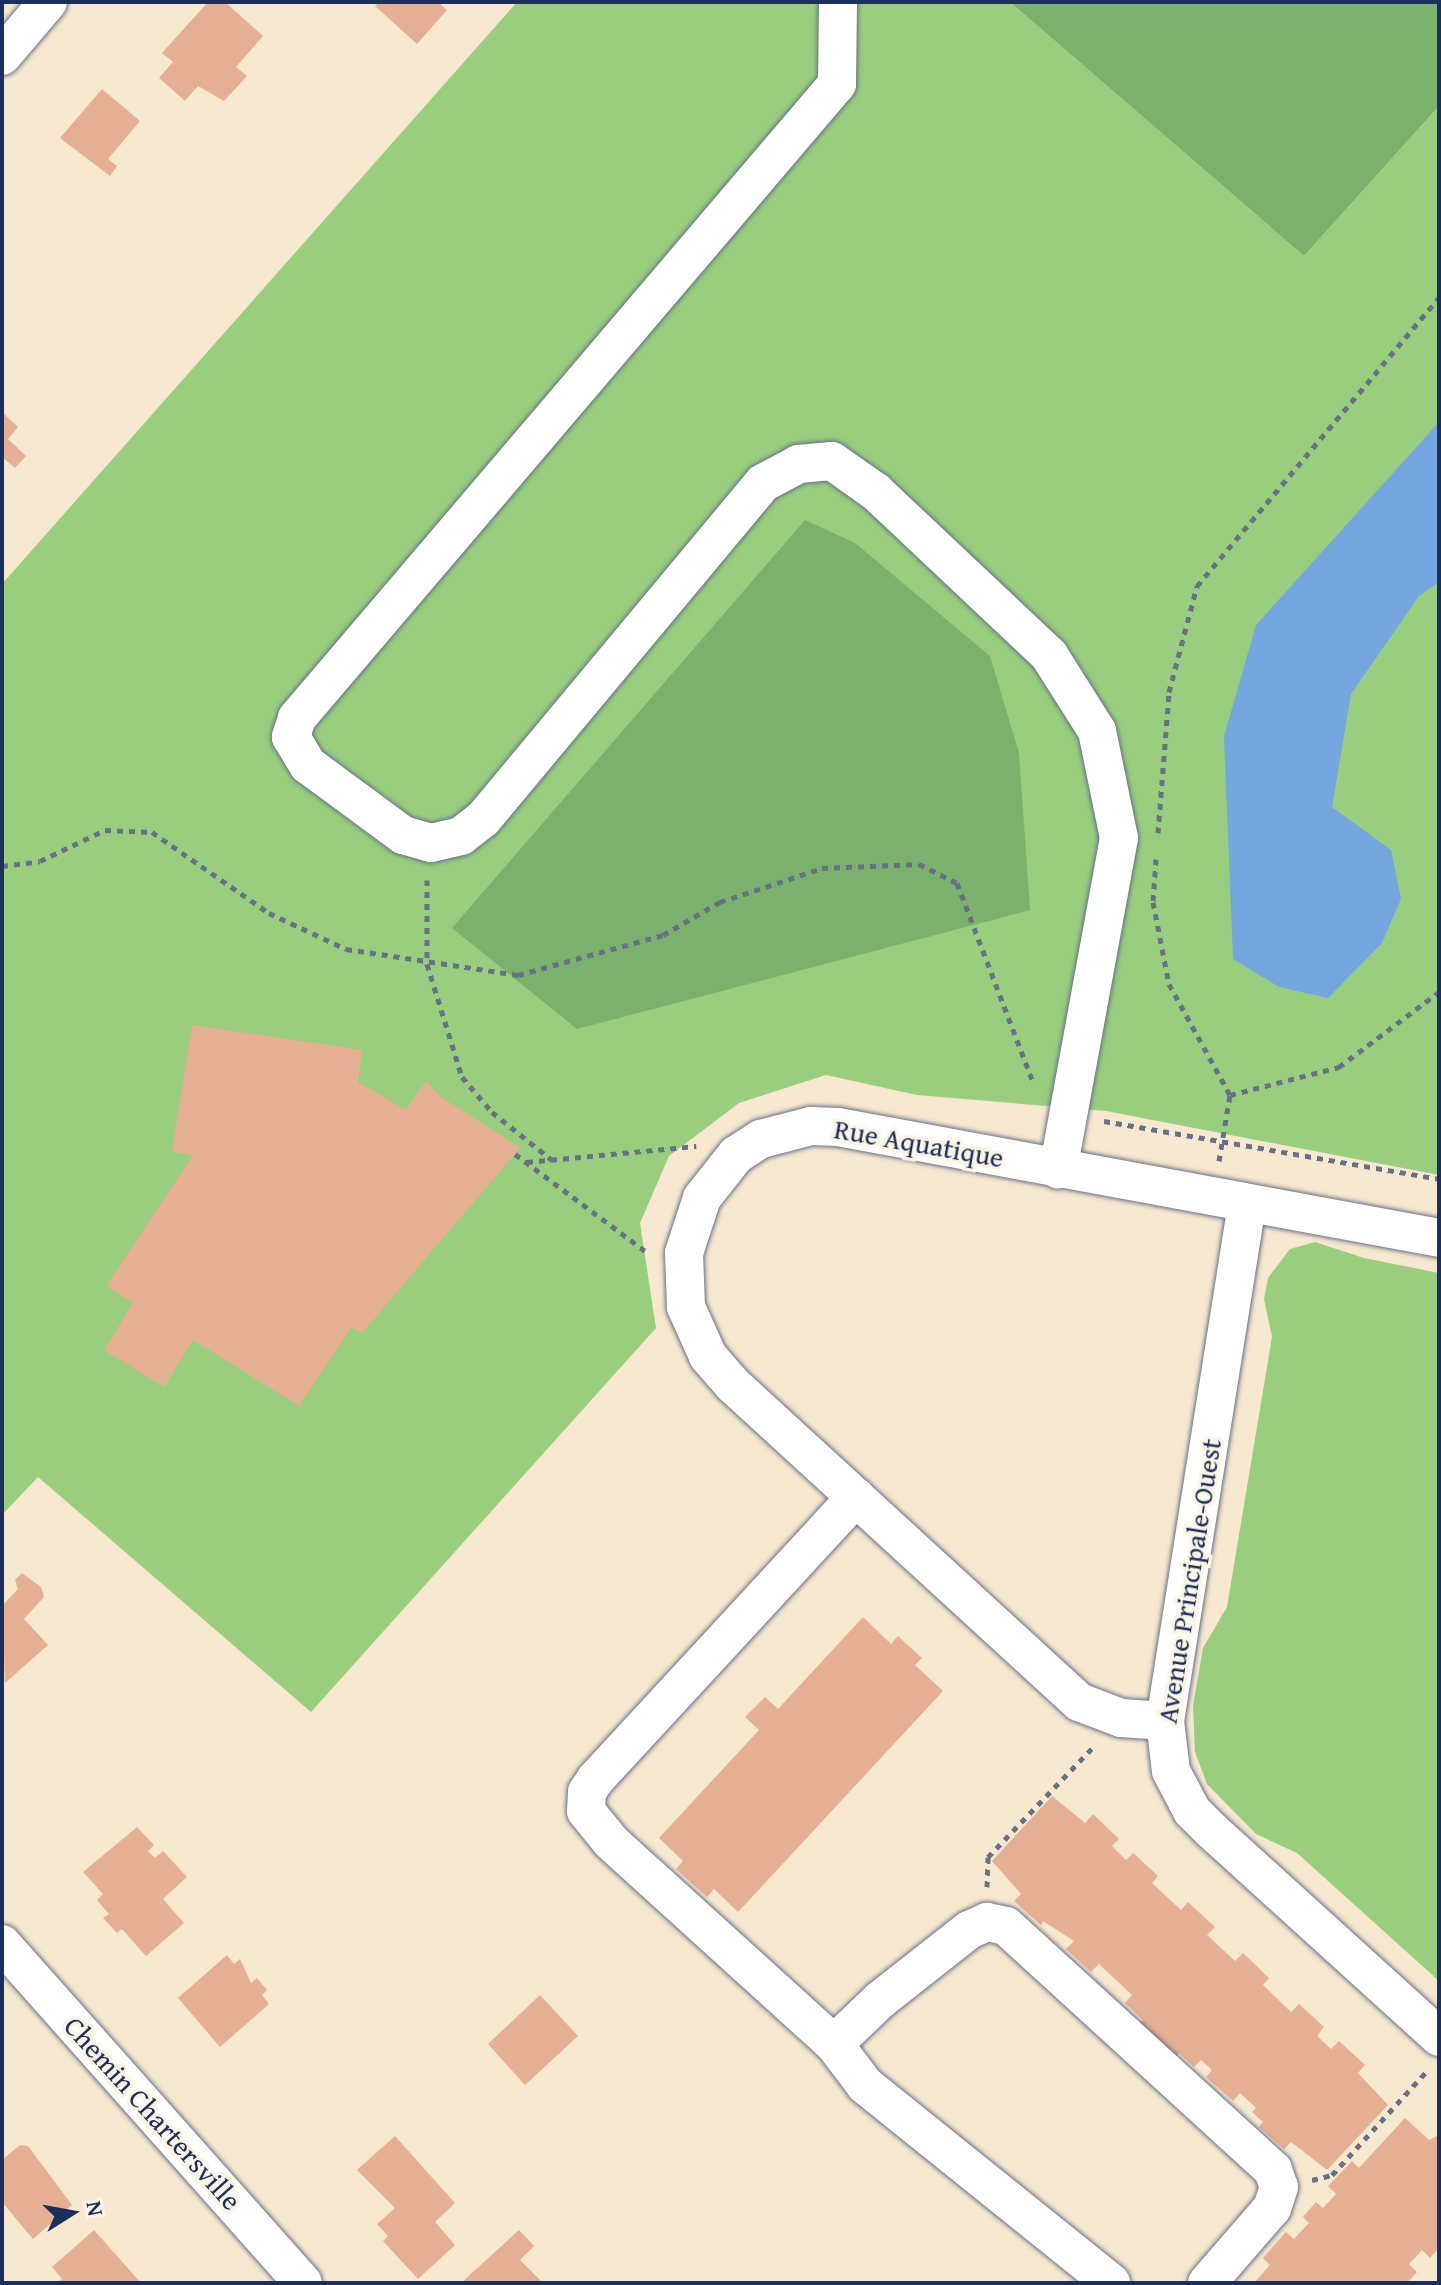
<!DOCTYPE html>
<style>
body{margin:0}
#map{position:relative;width:1441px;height:2285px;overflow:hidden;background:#f7e8d0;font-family:"Gentium Book Plus",serif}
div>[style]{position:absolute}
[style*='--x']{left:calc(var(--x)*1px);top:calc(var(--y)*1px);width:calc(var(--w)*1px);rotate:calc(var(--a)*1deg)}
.green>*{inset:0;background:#99ce7e}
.forest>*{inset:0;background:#7ab16d}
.water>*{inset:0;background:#75a6e0}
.building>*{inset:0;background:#e5af93}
.path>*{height:5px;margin-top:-2.5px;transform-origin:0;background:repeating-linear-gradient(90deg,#687086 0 6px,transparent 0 12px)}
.roads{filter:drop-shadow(0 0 2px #687086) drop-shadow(0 0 2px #687086)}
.minor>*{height:38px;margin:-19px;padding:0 19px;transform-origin:19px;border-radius:19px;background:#fff}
span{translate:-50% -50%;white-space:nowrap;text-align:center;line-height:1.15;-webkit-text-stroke:7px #fcf5e5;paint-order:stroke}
.street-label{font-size:28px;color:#1b2f5e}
.frame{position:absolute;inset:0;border:4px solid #1b2f5e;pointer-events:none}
.north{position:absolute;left:32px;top:2173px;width:80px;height:80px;-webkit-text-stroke:6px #fcf5e5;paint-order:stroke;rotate:79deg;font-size:22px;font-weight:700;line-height:32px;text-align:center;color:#1b2f5e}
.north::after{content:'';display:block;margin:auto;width:28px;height:36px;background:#1b2f5e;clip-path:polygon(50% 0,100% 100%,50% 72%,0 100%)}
</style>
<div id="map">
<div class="green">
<i style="clip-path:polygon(517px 2px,1010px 2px,1304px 256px,1439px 106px,1439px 1175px,1106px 1111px,917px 1095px,826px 1075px,739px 1103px,669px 1156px,640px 1223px,656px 1328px,311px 1712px,38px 1477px,2px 1515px,2px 584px)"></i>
<i style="clip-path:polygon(1315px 1242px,1364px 1258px,1439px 1273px,1439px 1981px,1297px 1853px,1256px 1834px,1207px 1784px,1195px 1752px,1193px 1706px,1203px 1648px,1227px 1607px,1272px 1337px,1264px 1299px,1268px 1278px,1290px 1249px)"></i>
</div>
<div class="forest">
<i style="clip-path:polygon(1010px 2px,1439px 2px,1439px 106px,1304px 256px)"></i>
<i style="clip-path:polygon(805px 520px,855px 543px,990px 656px,1019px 753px,1030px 910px,577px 1029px,452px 928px)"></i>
</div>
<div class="water">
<i style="clip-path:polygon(1439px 422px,1439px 582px,1419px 596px,1351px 694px,1332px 807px,1391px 850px,1401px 899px,1382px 943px,1328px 998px,1279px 987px,1233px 959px,1224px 736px,1256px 625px)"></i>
</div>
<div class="building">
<i style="clip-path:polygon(208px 2px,225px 2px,263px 36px,236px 67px,247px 76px,224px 101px,198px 86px,185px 101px,159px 78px,173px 62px,162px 53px)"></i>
<i style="clip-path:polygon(379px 2px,438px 2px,447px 10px,417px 44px,375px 6px)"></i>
<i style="clip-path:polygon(102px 89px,140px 121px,108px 159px,117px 166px,110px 176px,60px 138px)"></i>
<i style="clip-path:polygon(2px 412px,18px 427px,8px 439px,26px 456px,15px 468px,2px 457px)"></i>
<i style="clip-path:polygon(192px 1025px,362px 1050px,358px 1082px,406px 1110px,426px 1081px,441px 1097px,520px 1148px,362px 1333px,351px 1328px,299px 1406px,193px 1340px,164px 1387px,104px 1350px,133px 1303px,106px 1286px,193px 1155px,172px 1152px)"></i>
<i style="clip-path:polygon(22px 1573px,41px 1587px,44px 1597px,24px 1619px,48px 1645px,5px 1683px,2px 1606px,18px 1589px,15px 1580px)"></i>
<i style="clip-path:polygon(863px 1617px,891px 1644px,898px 1636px,922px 1658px,915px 1665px,943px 1691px,738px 1912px,714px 1889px,707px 1897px,676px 1869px,683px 1861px,659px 1838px,759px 1730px,745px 1717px,765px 1697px,778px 1709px)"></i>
<i style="clip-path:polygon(1052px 1796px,1085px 1823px,1093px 1814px,1119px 1839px,1112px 1846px,1126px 1860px,1133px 1853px,1158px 1876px,1152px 1883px,1181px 1910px,1188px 1902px,1215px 1927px,1207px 1935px,1235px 1961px,1243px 1953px,1269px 1978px,1263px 1985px,1291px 2012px,1299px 2004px,1324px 2027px,1317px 2036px,1331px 2049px,1339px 2041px,1365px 2065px,1358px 2073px,1388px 2105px,1327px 2170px,1291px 2142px,1284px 2149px,1259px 2127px,1263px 2122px,1252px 2112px,1256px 2108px,1240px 2093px,1233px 2101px,1206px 2077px,1212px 2070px,1201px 2060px,1194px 2067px,1179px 2053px,1173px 2060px,1136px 2026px,1143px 2020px,1125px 2003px,1132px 1995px,1099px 1964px,1091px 1972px,1066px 1949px,1074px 1941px,1043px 1921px,1041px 1925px,1014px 1901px,1021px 1894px,992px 1861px)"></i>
<i style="clip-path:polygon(137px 1827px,154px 1845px,148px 1851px,155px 1858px,163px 1851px,187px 1877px,163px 1899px,184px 1923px,146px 1956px,122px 1929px,117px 1933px,103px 1918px,109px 1914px,97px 1900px,103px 1894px,83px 1872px)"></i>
<i style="clip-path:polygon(227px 1955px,234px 1964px,240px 1959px,251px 1983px,257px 1978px,267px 1990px,262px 1995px,269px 2004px,220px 2047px,178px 1998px)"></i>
<i style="clip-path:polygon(540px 1995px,578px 2036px,525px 2085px,488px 2044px)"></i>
<i style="clip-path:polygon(1405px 2118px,1429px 2140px,1439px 2135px,1439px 2248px,1430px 2258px,1422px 2250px,1409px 2264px,1417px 2272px,1407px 2283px,1254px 2283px,1270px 2265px,1263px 2258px,1286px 2232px,1294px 2239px,1309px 2223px,1303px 2217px,1316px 2202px,1323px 2208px,1336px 2194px,1328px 2186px,1352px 2161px,1359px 2168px)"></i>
<i style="clip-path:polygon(395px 2136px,455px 2203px,435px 2222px,455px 2245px,418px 2279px,383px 2241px,388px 2236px,377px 2224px,395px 2208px,357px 2170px)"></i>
<i style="clip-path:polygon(20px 2145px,28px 2146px,72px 2205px,33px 2239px,2px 2202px,2px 2160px)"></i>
<i style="clip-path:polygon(94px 2230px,140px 2282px,138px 2283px,58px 2283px,62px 2279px,52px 2267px)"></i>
<i style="clip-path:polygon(519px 2230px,534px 2246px,520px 2260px,543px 2283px,461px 2283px)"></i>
</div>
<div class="path">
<i style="--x:1158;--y:833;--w:141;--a:-85.5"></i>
<i style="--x:1169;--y:692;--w:110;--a:-75.2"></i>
<i style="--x:1197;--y:586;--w:376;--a:-50"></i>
<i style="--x:1156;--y:859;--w:43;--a:94"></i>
<i style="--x:1153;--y:902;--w:84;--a:79"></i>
<i style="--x:1169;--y:984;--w:127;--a:61.2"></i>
<i style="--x:1230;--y:1095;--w:113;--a:-14.4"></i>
<i style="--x:1339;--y:1067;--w:125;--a:-36.9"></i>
<i style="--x:2;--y:866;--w:38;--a:-7"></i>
<i style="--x:40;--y:861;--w:72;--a:-25.5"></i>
<i style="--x:105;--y:830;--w:47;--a:2.4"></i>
<i style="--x:152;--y:832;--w:142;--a:34.7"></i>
<i style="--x:269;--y:913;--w:85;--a:25.1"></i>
<i style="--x:346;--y:949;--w:174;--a:8.6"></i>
<i style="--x:518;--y:975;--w:150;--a:-15.4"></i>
<i style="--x:663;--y:935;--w:66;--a:-30.1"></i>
<i style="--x:720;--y:902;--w:108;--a:-18.4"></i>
<i style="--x:822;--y:868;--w:97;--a:-2.4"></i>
<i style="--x:919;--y:864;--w:42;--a:26.6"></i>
<i style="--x:957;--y:883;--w:216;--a:69.1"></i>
<i style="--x:427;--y:880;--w:84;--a:90"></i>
<i style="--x:427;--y:964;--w:118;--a:72.8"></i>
<i style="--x:462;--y:1077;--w:46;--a:49.4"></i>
<i style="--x:492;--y:1112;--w:77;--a:38.7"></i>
<i style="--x:1104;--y:1121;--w:340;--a:9.8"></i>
<i style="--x:515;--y:1154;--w:167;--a:36.7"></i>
<i style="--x:1219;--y:1161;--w:67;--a:-80.5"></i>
<i style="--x:527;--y:1162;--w:170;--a:-5.4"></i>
<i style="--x:987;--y:1887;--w:30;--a:-88"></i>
<i style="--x:988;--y:1857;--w:152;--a:-46.3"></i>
<i style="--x:1312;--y:2180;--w:21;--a:-14"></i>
<i style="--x:1332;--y:2175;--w:142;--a:-47.6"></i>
</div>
<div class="roads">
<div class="minor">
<i style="--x:838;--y:2;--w:82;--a:90.7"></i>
<i style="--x:837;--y:84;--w:833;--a:130.42"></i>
<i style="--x:297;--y:718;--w:20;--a:108"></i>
<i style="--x:291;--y:737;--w:33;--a:59"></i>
<i style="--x:308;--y:765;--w:118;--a:36.4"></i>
<i style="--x:403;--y:835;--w:29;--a:16"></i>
<i style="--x:431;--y:843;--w:31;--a:-13"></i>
<i style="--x:461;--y:836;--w:28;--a:-38"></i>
<i style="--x:483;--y:819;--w:437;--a:-50.2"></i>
<i style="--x:763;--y:483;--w:40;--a:-28"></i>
<i style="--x:798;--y:464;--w:34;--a:-5"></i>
<i style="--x:832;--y:461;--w:54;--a:35.2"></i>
<i style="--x:876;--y:492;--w:238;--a:43.3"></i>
<i style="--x:1049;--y:655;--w:90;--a:57.7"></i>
<i style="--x:1097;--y:731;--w:109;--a:78.4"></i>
<i style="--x:1119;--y:838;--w:337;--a:100.4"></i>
<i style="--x:2;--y:56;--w:71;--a:-49.6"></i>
<i style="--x:1247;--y:1204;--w:523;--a:99.01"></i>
<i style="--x:1165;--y:1721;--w:50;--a:83.2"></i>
<i style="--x:1171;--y:1771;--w:45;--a:62.3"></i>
<i style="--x:1192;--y:1811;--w:27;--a:45"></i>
<i style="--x:1211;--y:1830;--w:308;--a:42.2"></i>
<i style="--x:856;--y:1497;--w:385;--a:132.7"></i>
<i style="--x:595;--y:1780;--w:14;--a:124"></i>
<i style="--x:587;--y:1792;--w:19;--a:93"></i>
<i style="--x:586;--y:1811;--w:38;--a:51"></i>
<i style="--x:610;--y:1841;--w:302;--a:42.2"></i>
<i style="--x:834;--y:2044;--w:51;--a:52.9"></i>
<i style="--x:865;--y:2085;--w:316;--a:38.8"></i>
<i style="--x:1165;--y:1721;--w:44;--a:-176.1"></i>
<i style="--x:1121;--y:1718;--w:45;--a:-159.1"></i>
<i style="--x:1079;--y:1702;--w:469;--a:-137.5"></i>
<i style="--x:733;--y:1385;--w:38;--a:-131"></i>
<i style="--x:708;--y:1356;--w:54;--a:-114.2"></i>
<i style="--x:686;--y:1307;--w:54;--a:-92.1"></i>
<i style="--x:684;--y:1253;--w:58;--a:-71.9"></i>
<i style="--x:702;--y:1198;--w:55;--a:-51.7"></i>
<i style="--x:736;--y:1155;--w:30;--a:-33"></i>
<i style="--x:761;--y:1139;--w:52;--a:-14.6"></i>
<i style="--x:811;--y:1126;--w:27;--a:2"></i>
<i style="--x:838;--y:1127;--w:611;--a:10.46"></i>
<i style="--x:2;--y:1944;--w:453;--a:48.4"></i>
<i style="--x:834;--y:2044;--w:64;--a:-43.7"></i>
<i style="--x:880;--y:2000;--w:113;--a:-38.2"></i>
<i style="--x:969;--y:1930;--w:20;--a:-24"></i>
<i style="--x:987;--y:1922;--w:19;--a:12"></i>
<i style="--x:1006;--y:1926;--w:362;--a:42.4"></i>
<i style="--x:1273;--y:2170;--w:18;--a:71"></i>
<i style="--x:1279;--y:2187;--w:22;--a:108"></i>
<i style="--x:1272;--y:2208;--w:99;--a:130.9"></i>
</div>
</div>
<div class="street-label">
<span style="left:919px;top:1143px;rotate:10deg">Rue Aquatique</span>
<span style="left:1189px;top:1581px;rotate:-81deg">Avenue Principale-Ouest</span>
<span style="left:153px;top:2113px;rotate:48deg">Chemin Chartersville</span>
</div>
<div class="frame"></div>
<div class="north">N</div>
</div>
